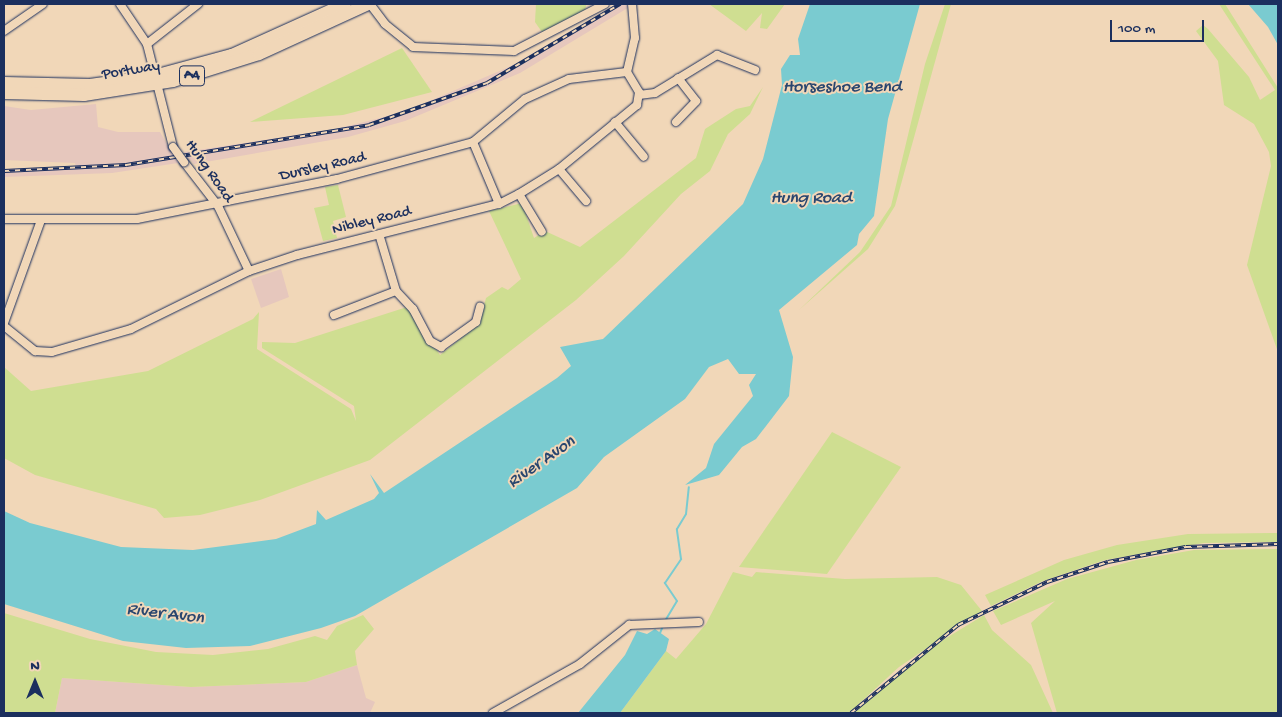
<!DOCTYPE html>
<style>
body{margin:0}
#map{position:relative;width:1282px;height:717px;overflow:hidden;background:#f1d7b8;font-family:"Gochi Hand",sans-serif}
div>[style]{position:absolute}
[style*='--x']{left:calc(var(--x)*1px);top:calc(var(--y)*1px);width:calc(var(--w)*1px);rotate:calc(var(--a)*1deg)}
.built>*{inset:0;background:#e6c7bd}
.green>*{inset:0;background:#cfde91}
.water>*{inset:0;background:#7acbd0}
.stream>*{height:2px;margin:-1px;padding:0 1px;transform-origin:1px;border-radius:1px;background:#7acbd0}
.roads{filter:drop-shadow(0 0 1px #1b2f5e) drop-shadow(0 0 1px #1b2f5e)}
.minor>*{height:8px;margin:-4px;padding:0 4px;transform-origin:4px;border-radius:4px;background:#f1d7b8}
.trunk>*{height:12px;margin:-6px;padding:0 6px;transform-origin:6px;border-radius:6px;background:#f1d7b8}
.rail>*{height:4px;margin-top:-2px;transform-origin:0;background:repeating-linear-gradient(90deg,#f1d7b8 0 5.5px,#1b2f5e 0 11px);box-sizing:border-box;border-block:1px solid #1b2f5e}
.bridges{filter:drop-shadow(0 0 1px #1b2f5e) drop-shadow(0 0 1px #1b2f5e)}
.minor-bridge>*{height:8px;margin:-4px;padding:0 4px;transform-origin:4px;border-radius:4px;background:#f1d7b8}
span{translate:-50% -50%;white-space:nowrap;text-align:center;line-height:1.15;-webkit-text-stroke:4px #f1d7b8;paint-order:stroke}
.shield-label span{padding:1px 4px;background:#f1d7b8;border:1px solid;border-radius:4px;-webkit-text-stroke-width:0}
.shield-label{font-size:15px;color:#1b2f5e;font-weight:700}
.street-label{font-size:16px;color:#1b2f5e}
.water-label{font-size:18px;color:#29466f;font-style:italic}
.frame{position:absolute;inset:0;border:5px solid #1b2f5e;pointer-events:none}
.north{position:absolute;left:10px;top:657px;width:50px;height:50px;-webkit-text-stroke:4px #f1d7b8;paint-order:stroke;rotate:0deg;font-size:14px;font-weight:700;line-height:20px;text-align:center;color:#1b2f5e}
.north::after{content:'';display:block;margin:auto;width:18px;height:22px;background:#1b2f5e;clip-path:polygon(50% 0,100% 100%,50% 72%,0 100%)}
.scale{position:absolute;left:1110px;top:20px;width:94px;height:22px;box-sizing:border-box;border:2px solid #1b2f5e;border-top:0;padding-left:6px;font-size:15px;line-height:18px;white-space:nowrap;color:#1b2f5e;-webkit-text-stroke:4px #f1d7b8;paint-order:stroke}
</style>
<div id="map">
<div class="built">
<i style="clip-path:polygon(616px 4px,631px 6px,520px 73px,405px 121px,348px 137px,194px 164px,184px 152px,332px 130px,404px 112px,532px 57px)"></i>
<i style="clip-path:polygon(96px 104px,98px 127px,118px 132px,160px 132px,178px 163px,112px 173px,4px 177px,4px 169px,76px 168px,75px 163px,4px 160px,4px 106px,31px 110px)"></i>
<i style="clip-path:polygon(281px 269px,289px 297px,261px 308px,251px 279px)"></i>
<i style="clip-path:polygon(357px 665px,366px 698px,375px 702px,370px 713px,55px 713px,62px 678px,191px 687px,306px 682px)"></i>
</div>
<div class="green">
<i style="clip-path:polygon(536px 4px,586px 4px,585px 14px,544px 35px,535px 22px)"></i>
<i style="clip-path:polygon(709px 4px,785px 4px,767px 29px,760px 28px,762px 13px,746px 31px)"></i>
<i style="clip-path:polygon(945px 4px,951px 4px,895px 206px,868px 249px,799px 310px,860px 252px,891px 206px,925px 64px)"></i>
<i style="clip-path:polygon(1219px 4px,1225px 4px,1278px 88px,1278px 352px,1247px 265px,1271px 166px,1269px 152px,1254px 124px,1224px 105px,1218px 61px,1196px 31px,1203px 25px,1208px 29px,1249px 77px,1260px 100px,1275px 90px)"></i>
<i style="clip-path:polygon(402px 48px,432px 92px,343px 115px,250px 122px)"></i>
<i style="clip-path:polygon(763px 87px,750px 114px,728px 134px,710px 171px,681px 194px,624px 256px,576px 300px,370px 460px,260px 500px,200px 515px,164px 518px,156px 509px,35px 475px,4px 458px,4px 367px,31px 391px,148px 371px,253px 319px,259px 312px,257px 349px,351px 409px,356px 421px,354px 406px,262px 348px,262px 342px,295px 343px,407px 307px,440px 355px,479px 324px,486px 298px,502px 287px,508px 290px,521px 279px,489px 211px,522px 203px,534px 238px,545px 231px,580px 247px,696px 158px,705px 129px,736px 109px,750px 106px)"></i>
<i style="clip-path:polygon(338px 185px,346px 217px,333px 221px,337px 238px,323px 241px,314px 208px,329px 205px,325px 187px)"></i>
<i style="clip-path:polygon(832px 432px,901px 467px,827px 574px,739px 567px)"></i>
<i style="clip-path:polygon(1278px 533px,1278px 542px,1204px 543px,1105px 560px,1043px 581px,991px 606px,985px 595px,1064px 560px,1117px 545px,1188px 534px)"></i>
<i style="clip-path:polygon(1278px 549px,1278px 713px,1057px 713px,1031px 623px,1055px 601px,1001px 625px,993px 611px,1067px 579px,1136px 560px,1194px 550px)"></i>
<i style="clip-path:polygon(733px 572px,752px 577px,756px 572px,845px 579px,937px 577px,961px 585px,982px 611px,899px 667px,849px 713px,620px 713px,666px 651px,676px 659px,706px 624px)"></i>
<i style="clip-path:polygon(4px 613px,90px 639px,156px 652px,213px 655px,268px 649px,315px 636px,327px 640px,337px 626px,363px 615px,374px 629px,355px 651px,357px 665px,306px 682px,191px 687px,62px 678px,55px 713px,4px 713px)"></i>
<i style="clip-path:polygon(984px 615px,992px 630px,1031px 665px,1053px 713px,853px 713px,935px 645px)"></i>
</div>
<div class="water">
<i style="clip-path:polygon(810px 4px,920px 4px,888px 119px,874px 216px,859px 234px,857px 245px,779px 310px,793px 357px,789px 396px,756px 439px,742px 447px,719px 475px,685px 485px,706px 468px,714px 444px,753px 396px,749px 385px,756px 374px,739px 374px,728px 359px,709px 367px,685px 399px,604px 457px,577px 488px,355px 616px,321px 628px,250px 646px,186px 648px,123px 641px,4px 604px,4px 511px,30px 523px,121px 547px,193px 550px,276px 539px,316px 524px,317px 510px,326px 520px,374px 499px,379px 493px,370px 474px,384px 493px,557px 378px,571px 366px,560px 347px,603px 339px,743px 204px,763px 159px,782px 85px,781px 69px,790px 55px,800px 55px,798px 39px)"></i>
<i style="clip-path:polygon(1248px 4px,1278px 4px,1278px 45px,1268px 27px)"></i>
<i style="clip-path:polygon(655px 629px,669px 639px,666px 651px,620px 713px,578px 713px,625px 655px,637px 631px,647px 634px)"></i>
</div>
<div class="stream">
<i style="--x:665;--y:621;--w:23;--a:-59"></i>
<i style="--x:677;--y:601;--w:22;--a:-124"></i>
<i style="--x:665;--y:583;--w:29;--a:-56"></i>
<i style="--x:681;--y:559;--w:30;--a:-98"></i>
<i style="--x:677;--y:529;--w:17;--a:-59"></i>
<i style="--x:686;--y:514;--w:27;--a:-84"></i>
<i style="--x:660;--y:633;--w:8;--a:-67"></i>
</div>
<div class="roads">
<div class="minor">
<i style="--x:120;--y:4;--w:48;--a:56"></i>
<i style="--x:147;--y:44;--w:106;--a:75.8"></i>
<i style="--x:370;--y:4;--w:25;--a:53"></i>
<i style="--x:385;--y:24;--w:36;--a:39"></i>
<i style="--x:413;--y:47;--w:101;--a:2.3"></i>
<i style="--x:514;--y:51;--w:102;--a:-27.3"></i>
<i style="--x:4;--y:31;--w:47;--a:-34.7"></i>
<i style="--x:147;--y:44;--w:65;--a:-38.1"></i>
<i style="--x:639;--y:95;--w:16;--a:-7"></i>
<i style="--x:655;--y:93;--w:73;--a:-31.5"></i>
<i style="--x:717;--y:55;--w:41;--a:21.5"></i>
<i style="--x:615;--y:122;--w:45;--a:50.4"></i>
<i style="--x:676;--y:122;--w:29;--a:-46"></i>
<i style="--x:696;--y:101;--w:29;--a:-128"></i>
<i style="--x:473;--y:142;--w:67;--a:67.2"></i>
<i style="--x:184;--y:162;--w:56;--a:52.3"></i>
<i style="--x:218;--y:206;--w:72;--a:64.5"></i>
<i style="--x:559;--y:169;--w:42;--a:49.8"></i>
<i style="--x:519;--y:194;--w:44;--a:58.8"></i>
<i style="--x:4;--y:219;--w:133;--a:0"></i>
<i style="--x:137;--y:219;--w:204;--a:-11.3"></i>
<i style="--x:337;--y:179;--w:141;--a:-15.2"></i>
<i style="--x:473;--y:142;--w:67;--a:-39.6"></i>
<i style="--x:525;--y:99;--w:48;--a:-24.4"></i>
<i style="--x:569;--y:79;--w:58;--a:-6.9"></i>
<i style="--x:396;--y:291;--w:25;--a:47"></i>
<i style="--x:413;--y:309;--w:36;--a:62"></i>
<i style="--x:430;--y:341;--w:13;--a:29"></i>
<i style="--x:441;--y:347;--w:43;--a:-35.5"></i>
<i style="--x:476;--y:322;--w:16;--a:-75"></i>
<i style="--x:334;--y:315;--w:66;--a:-21.2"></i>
<i style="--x:396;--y:291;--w:59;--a:-106.6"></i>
<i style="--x:4;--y:323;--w:109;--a:-70.2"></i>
<i style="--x:4;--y:326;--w:40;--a:39"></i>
<i style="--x:35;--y:351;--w:17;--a:3"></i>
<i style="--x:52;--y:352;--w:82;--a:-16.2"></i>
<i style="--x:131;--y:329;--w:131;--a:-26.2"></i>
<i style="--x:249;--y:271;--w:51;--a:-18.4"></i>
<i style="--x:297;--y:255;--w:208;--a:-14.2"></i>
<i style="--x:499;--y:204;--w:22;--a:-27"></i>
<i style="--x:519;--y:194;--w:47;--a:-32"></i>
<i style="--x:559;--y:169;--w:101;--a:-39.4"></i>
<i style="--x:637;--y:105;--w:13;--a:-81"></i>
<i style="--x:639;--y:92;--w:23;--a:-121"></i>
<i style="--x:627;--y:72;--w:35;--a:-77"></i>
<i style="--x:635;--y:38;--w:34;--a:-95"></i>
<i style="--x:493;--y:713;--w:100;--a:-29.4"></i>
<i style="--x:580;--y:664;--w:63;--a:-38.5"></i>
<i style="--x:629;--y:625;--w:70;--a:-2.5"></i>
</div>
<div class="trunk">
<i style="--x:4;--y:83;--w:86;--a:1.3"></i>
<i style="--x:90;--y:85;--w:65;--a:-8"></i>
<i style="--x:154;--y:76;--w:81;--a:-15.1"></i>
<i style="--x:232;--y:55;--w:124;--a:-24.3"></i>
<i style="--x:4;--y:93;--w:80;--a:1.4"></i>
<i style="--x:84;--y:95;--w:90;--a:-8.9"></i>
<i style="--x:173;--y:81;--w:90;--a:-17.4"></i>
<i style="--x:259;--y:54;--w:120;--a:-24.6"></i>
</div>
</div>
<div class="rail">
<i style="--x:4;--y:171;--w:122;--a:-2.8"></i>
<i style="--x:126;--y:165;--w:246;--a:-9.3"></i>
<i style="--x:369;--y:125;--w:125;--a:-19.6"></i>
<i style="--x:487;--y:83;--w:155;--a:-30.7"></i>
<i style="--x:851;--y:713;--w:139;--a:-39.4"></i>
<i style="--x:958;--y:625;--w:99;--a:-25.8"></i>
<i style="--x:1047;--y:582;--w:64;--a:-18.2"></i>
<i style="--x:1108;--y:562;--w:79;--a:-10.9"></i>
<i style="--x:1186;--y:547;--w:92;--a:-1.9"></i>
</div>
<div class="bridges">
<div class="minor-bridge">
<i style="--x:173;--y:147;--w:19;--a:54"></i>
</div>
</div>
<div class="shield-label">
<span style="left:192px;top:76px">A4</span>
</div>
<div class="street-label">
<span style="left:131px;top:72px;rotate:-9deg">Portway</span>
<span style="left:323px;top:168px;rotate:-13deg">Dursley Road</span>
<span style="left:208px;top:172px;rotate:55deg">Hung Road</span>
<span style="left:372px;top:222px;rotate:-14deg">Nibley Road</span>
</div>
<div class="water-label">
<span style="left:842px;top:88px">Horseshoe Bend</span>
<span style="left:811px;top:199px">Hung Road</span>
<span style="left:542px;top:463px;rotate:-35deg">River Avon</span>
<span style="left:165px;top:615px;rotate:7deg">River Avon</span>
</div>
<div class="frame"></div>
<div class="north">N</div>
<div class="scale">100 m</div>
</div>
